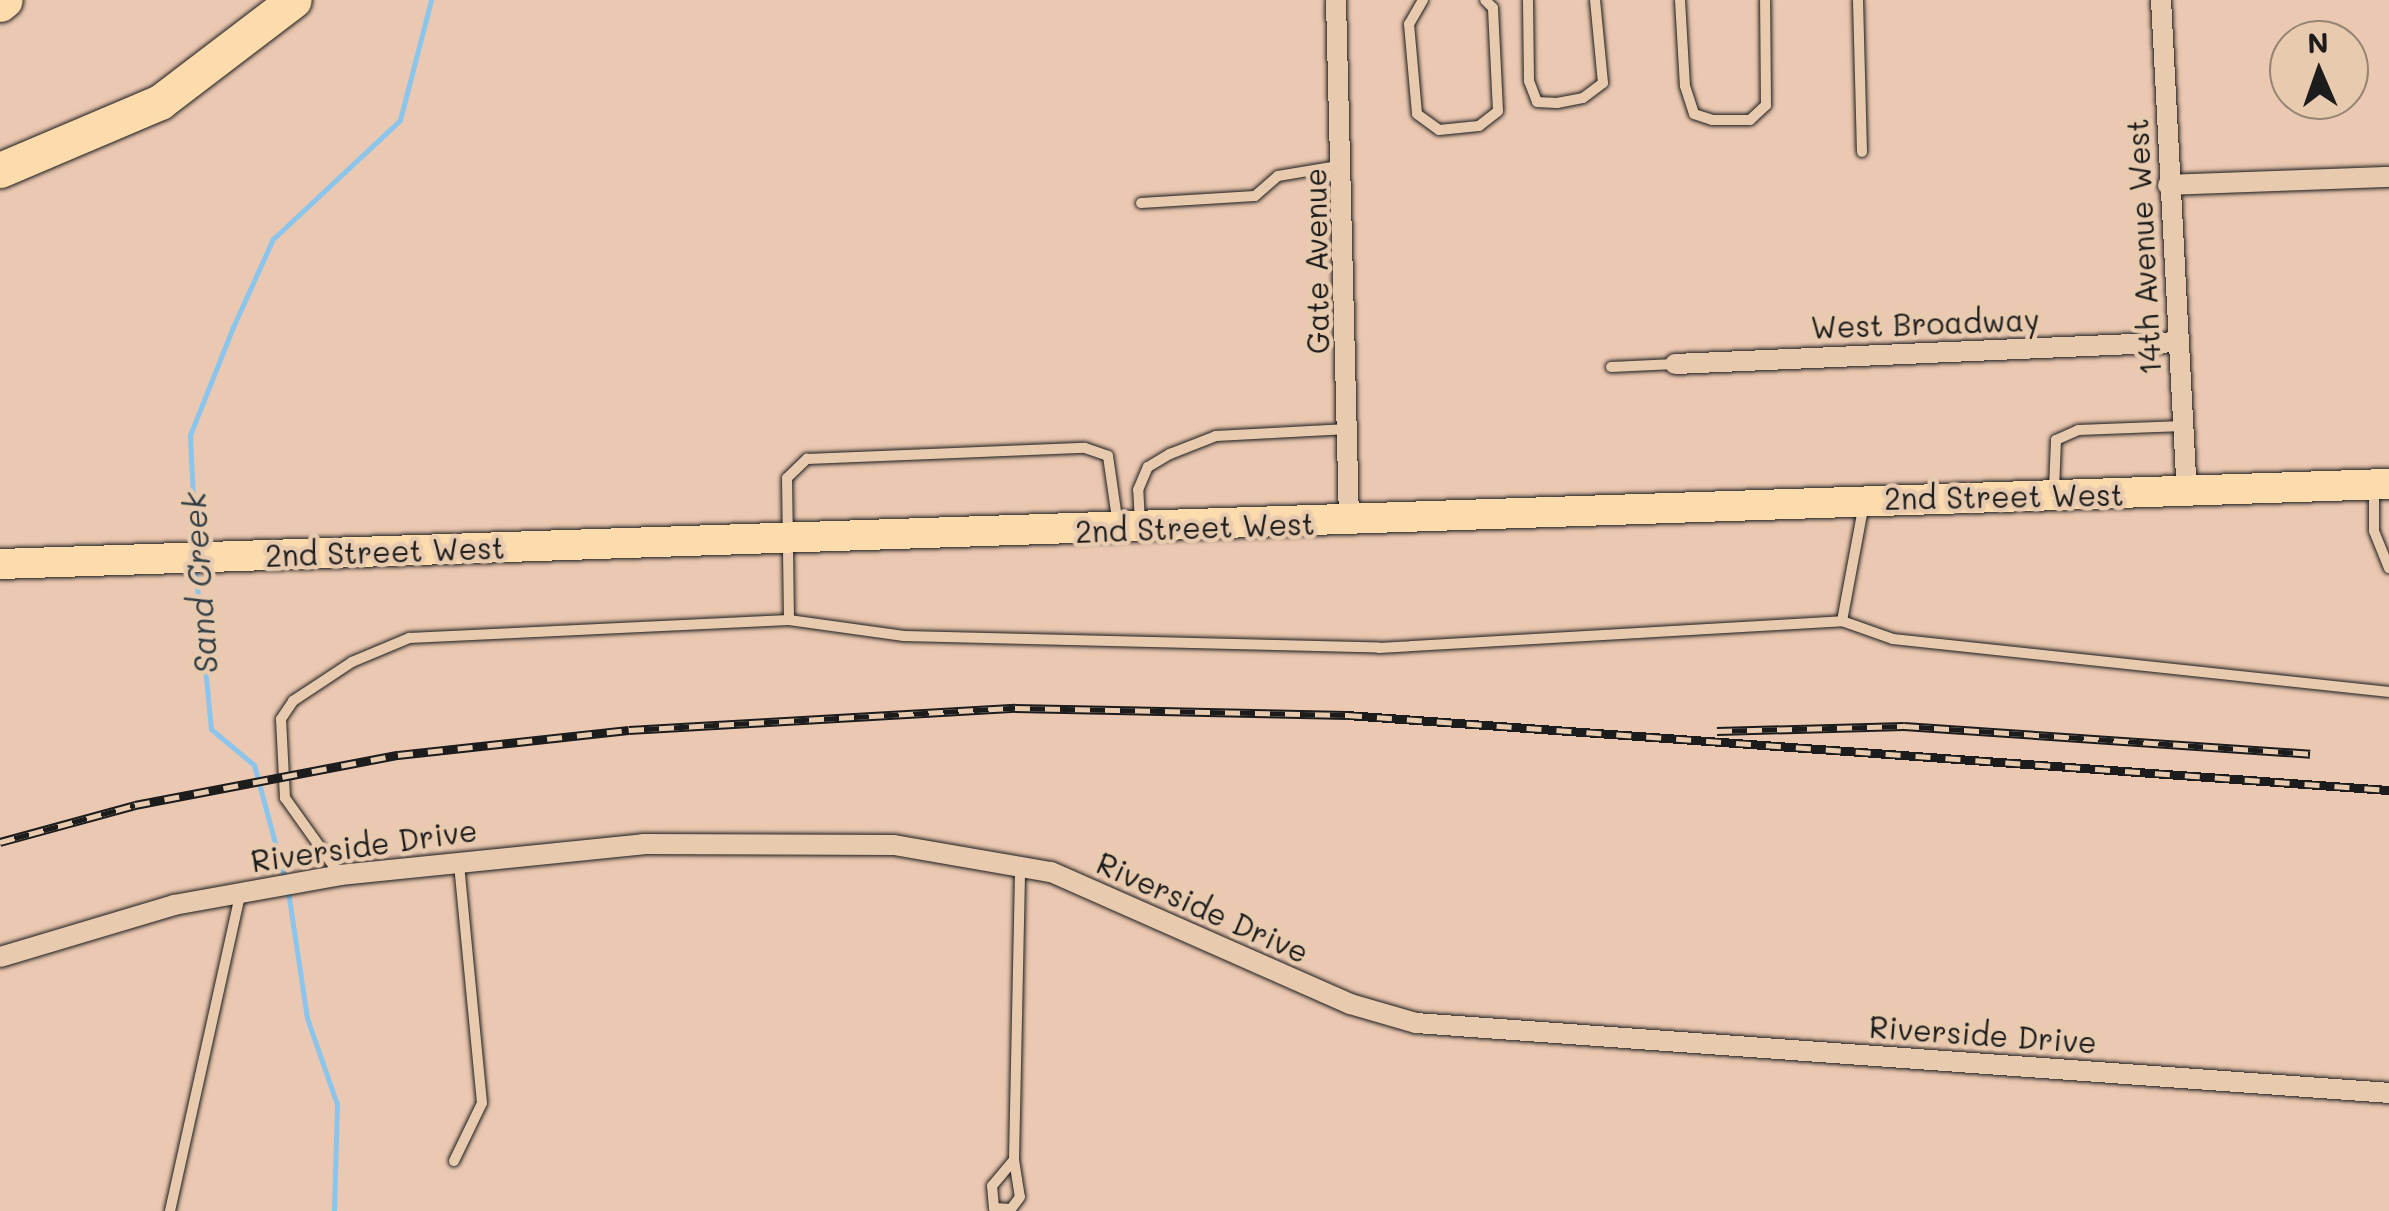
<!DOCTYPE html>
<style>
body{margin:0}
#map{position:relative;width:2389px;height:1211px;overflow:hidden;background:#ebc8b1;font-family:Mali,sans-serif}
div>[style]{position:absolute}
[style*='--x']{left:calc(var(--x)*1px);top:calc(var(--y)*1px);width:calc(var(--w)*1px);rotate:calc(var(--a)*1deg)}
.stream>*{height:5px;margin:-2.5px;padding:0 2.5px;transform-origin:2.5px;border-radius:2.5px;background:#8cc5eb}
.roads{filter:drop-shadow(0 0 2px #1c1c1c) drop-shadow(0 0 2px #1c1c1c)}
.lane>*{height:10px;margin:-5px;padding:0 5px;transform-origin:5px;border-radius:5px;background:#e8cbaf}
.street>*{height:20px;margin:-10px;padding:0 10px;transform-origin:10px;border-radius:10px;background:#e8cbaf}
.primary>*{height:30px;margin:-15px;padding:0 15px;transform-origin:15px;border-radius:15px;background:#fcdcac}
.highway>*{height:35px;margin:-17.5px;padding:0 17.5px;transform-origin:17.5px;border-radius:17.5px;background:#fcdcac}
.rail>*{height:9px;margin-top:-4.5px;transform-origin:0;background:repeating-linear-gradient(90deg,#e8cbaf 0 15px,#1c1c1c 0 30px);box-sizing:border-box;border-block:2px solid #1c1c1c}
span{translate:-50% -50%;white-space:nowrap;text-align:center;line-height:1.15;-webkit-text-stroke:9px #e8cbaf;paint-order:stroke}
.street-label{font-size:30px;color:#1c1c1c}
.water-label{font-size:32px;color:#323e45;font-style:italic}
.north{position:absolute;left:2269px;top:20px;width:100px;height:100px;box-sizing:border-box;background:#e8cbaf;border:2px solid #968574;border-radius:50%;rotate:358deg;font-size:28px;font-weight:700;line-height:40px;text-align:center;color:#1c1c1c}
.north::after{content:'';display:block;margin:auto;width:35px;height:45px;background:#1c1c1c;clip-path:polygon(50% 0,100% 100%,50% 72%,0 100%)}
</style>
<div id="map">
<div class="stream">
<i style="--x:195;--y:545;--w:110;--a:-92.6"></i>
<i style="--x:190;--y:435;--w:116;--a:-68.3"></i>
<i style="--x:233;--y:327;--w:97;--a:-65.6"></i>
<i style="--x:273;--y:239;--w:174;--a:-43.1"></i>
<i style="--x:400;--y:120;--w:124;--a:-75.5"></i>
<i style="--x:195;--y:566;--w:164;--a:84.4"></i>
<i style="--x:211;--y:729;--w:56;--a:39.9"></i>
<i style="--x:254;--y:765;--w:119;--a:74.9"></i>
<i style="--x:288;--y:891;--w:128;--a:81.5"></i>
<i style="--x:307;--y:1018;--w:91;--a:70.8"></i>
<i style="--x:337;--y:1104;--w:107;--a:91.6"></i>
</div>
<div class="roads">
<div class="lane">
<i style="--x:1423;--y:0;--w:28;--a:120"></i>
<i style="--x:1409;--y:24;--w:90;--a:84.9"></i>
<i style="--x:1417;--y:114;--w:27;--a:36"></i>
<i style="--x:1439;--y:130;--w:40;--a:-5.7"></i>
<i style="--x:1479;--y:126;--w:24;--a:-38"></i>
<i style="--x:1498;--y:111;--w:103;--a:-92.8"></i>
<i style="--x:1493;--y:8;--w:11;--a:-135"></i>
<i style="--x:1528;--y:0;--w:81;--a:89.3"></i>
<i style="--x:1529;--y:81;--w:22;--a:69"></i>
<i style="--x:1537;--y:102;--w:20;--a:3"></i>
<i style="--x:1557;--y:103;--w:26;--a:-11"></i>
<i style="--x:1583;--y:98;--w:25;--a:-37"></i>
<i style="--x:1603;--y:83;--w:83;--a:-95.5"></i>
<i style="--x:1680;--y:0;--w:86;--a:86.7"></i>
<i style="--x:1685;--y:86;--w:29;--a:72"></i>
<i style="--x:1694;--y:114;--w:19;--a:18"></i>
<i style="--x:1712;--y:120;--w:38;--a:0"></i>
<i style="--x:1750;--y:120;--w:22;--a:-43"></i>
<i style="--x:1766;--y:105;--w:105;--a:-90.5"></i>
<i style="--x:1858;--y:0;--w:152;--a:88.5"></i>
<i style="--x:1141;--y:203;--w:114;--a:-3.5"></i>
<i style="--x:1255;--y:196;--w:30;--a:-41"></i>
<i style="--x:1278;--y:176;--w:67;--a:-9.5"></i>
<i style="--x:1611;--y:367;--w:64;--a:-2.7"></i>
<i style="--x:2374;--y:488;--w:43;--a:90"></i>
<i style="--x:2374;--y:531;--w:40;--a:68"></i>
<i style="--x:2054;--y:490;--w:50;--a:-87.7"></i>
<i style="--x:2056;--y:440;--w:24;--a:-24"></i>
<i style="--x:2078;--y:430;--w:105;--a:-2.2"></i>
<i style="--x:1140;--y:523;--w:33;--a:-93"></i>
<i style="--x:1138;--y:490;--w:25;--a:-67"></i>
<i style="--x:1148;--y:467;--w:26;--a:-31"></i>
<i style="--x:1170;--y:454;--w:49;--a:-21.4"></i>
<i style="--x:1216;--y:436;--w:132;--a:-3"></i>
<i style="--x:789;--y:620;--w:142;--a:-90.8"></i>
<i style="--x:787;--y:478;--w:28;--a:-44"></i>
<i style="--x:807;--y:459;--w:278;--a:-2.3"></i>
<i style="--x:1085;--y:448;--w:24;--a:19"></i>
<i style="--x:1108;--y:456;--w:70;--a:81.8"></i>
<i style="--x:1842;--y:621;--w:119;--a:-79.4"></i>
<i style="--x:340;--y:875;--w:95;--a:-125.5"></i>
<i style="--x:285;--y:798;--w:79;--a:-92.9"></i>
<i style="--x:281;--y:719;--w:22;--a:-56"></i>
<i style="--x:293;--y:701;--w:71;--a:-33.5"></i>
<i style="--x:352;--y:662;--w:62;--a:-22.8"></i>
<i style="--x:409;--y:638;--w:380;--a:-2.7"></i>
<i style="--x:789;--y:620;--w:116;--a:7.9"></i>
<i style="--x:904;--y:636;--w:475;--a:1.4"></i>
<i style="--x:1379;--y:648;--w:464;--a:-3.3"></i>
<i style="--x:1842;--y:621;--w:54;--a:19.4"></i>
<i style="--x:1893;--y:639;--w:499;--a:6.1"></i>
<i style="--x:1014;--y:1160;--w:295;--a:-88.8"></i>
<i style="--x:1014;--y:1160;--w:37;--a:81"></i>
<i style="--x:1020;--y:1197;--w:15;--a:127"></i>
<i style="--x:1011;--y:1209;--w:17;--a:-177"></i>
<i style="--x:994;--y:1208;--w:22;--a:-95"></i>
<i style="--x:992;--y:1186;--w:34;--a:-50"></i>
<i style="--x:454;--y:1161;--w:64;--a:-64.2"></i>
<i style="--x:482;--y:1103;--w:241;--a:-95.5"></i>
<i style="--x:170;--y:1211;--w:324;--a:-77.5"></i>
</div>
<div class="street">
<i style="--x:1336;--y:0;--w:522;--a:88.57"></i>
<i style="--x:2161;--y:0;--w:493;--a:87"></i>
<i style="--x:2168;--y:185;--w:221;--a:-2.1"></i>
<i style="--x:1675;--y:364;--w:503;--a:-2.5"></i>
<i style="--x:0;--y:957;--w:182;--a:-16.6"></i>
<i style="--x:174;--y:905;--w:169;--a:-10.2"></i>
<i style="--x:340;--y:875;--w:305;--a:-5.8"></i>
<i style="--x:643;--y:844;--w:251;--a:0.2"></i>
<i style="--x:894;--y:845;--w:159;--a:9.8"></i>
<i style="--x:1051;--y:872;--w:327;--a:23.8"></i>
<i style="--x:1350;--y:1004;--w:69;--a:16.1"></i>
<i style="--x:1416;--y:1023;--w:976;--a:4.11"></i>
</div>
<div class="primary">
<i style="--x:0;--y:564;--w:2390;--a:-1.92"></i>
</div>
<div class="highway">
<i style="--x:0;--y:4;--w:6;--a:-39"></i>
<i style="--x:0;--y:170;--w:174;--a:-23"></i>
<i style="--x:160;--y:102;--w:168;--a:-37.3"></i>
</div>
</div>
<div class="rail">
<i style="--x:1717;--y:731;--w:187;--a:-1.5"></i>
<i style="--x:1904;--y:726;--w:407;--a:3.9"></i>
<i style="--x:0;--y:842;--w:140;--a:-15.3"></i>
<i style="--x:135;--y:805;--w:268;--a:-10.8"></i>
<i style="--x:398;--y:755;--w:232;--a:-6.2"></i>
<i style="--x:629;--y:730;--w:387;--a:-3.3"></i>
<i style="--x:1015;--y:708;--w:332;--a:1.2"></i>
<i style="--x:1347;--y:715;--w:1045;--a:4.12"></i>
</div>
<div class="street-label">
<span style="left:2143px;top:247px;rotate:-93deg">14th Avenue West</span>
<span style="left:1316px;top:261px;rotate:-91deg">Gate Avenue</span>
<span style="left:1925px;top:323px;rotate:-2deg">West Broadway</span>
<span style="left:2004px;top:496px;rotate:-1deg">2nd Street West</span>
<span style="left:1195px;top:527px;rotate:-2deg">2nd Street West</span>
<span style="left:385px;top:551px;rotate:-2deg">2nd Street West</span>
<span style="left:364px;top:845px;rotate:-8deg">Riverside Drive</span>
<span style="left:1203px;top:907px;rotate:24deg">Riverside Drive</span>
<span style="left:1983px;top:1034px;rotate:4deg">Riverside Drive</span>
</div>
<div class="water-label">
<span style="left:199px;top:583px;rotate:-94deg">Sand Creek</span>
</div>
<div class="north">N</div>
</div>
